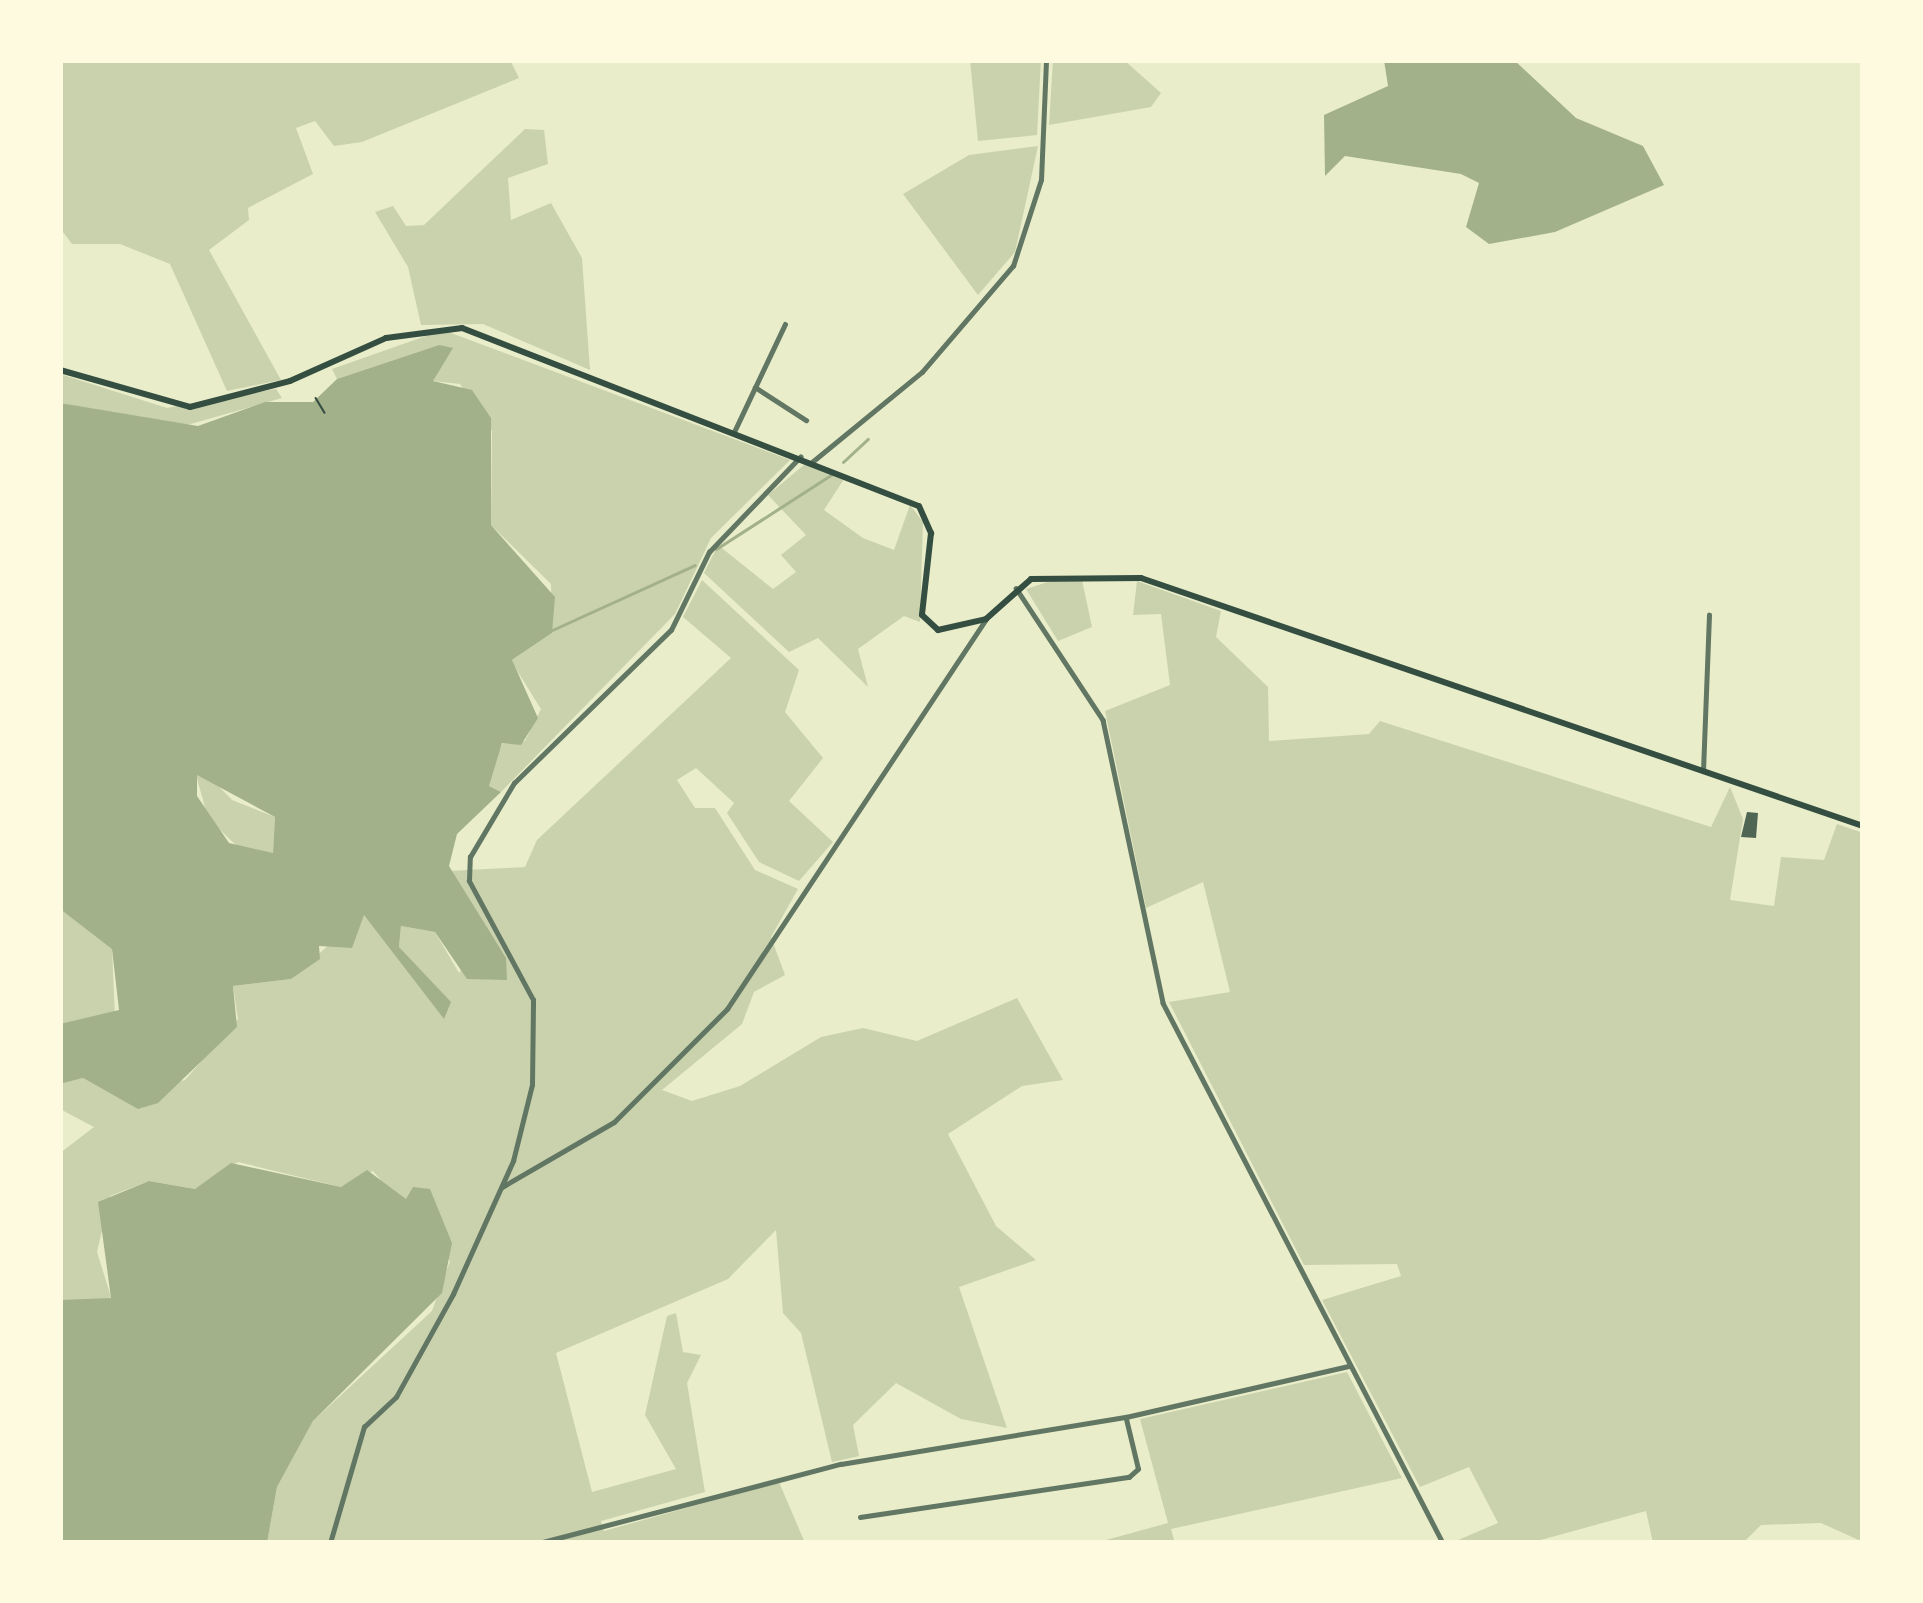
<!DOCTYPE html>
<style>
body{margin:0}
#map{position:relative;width:1923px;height:1603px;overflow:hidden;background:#e9edc9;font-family:Rubik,sans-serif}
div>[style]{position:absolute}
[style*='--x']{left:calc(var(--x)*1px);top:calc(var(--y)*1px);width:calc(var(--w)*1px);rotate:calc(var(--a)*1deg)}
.green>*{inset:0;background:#cad2ad}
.water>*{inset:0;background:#a3b18a}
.stream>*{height:3px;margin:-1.5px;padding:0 1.5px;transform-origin:1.5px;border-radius:1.5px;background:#a3b18a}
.building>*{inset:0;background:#4f6655}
.path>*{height:1.5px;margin:-0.75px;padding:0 0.75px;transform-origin:0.75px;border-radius:0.75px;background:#344e41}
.minor>*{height:4.5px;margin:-2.25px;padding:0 2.25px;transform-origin:2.25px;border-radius:2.25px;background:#617663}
.tertiary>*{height:4.5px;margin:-2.25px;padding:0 2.25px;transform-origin:2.25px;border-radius:2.25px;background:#617663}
.secondary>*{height:6px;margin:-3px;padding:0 3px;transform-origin:3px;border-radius:3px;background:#344e41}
span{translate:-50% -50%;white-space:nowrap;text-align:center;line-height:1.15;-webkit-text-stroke:10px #fefae0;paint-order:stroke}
.frame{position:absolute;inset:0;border:63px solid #fefae0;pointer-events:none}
</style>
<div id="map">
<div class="green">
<i style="clip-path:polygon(60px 60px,510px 60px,519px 78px,362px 142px,334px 146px,315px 121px,296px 128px,313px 174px,248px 208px,249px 220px,209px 250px,281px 380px,227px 391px,170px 264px,120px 244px,72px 244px,60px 228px)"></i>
<i style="clip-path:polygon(970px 60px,1041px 60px,1037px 135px,978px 141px)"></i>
<i style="clip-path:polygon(1053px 60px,1124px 60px,1161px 93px,1151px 107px,1049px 125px)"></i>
<i style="clip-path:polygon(525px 129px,544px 130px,548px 164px,508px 178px,511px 220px,551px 203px,582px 258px,590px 370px,483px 324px,421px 325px,408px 267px,375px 212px,393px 206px,406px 226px,424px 225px)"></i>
<i style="clip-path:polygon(1038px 146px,1015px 252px,978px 295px,903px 194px,969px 155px)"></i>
<i style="clip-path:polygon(443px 330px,790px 460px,711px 538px,675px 614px,501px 792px,489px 786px,490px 767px,503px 743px,525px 741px,541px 709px,511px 661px,552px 633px,551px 584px,491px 525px,492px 431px,460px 384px,433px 381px,439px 345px,337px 379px,332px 369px)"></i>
<i style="clip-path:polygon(60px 374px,167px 408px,276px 389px,282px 398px,180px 427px,60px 403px)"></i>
<i style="clip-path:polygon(805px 464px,844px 479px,824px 510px,863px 538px,894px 550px,910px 505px,923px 522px,920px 622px,904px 616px,858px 649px,868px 687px,818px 638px,789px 652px,704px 573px,718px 545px,773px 589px,796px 572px,781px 555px,806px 535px,768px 495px)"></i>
<i style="clip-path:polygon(1057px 579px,1082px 580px,1092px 627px,1058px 641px,1026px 589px)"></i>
<i style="clip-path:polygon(702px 580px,799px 670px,785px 712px,823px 758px,789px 801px,833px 842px,799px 881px,759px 862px,727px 813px,734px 803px,696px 768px,677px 780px,695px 808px,715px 808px,755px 870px,798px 889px,771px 937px,785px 975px,754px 992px,742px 1024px,662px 1090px,692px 1101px,740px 1086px,821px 1037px,863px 1028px,917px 1041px,1017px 998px,1063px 1080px,1022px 1086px,948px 1134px,996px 1226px,1036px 1260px,959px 1287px,1007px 1428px,961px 1419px,896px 1383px,853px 1425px,859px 1456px,832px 1462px,801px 1333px,783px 1313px,776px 1230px,728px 1279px,556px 1353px,592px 1492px,676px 1469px,645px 1415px,667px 1316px,676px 1313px,683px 1352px,701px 1355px,687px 1383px,705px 1492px,601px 1521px,604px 1531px,779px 1482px,805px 1543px,267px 1543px,277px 1487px,313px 1421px,432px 1311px,450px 1261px,373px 1171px,341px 1187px,238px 1162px,195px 1189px,149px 1181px,110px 1196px,97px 1252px,111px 1297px,88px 1307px,60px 1300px,60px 1153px,94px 1127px,60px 1109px,60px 1084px,83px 1078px,117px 1097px,185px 1080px,238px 1019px,233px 986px,291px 979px,363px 914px,399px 947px,401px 926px,435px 932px,459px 973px,487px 929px,449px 871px,525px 867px,537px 840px,731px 658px,683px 617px)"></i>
<i style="clip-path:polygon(1137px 581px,1221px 611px,1216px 637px,1268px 687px,1269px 741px,1369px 734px,1380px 721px,1711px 827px,1730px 787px,1743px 819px,1730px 900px,1774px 906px,1781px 857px,1824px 860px,1837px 824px,1863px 833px,1863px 1542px,1821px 1523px,1761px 1525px,1743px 1543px,1653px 1543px,1646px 1511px,1530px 1543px,1451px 1543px,1498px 1523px,1469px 1467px,1420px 1487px,1322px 1300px,1401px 1276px,1397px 1264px,1304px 1265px,1169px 1002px,1230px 992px,1203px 882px,1146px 908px,1105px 711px,1170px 685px,1161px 614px,1133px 615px)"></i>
<i style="clip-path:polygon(207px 774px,232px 800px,275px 817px,273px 853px,243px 852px,208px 818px,196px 775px)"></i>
<i style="clip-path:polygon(60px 909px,112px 948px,115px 1018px,60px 1024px)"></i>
<i style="clip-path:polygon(1347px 1372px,1402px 1478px,1171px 1529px,1175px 1543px,1095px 1543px,1168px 1523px,1140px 1419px)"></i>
</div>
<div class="water">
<i style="clip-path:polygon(1384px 60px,1514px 60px,1576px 118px,1643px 146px,1664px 185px,1555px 232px,1489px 244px,1466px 227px,1479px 183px,1461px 174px,1345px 156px,1325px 176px,1324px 115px,1388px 86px)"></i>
<i style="clip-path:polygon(evenodd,439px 345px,453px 348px,433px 381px,472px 390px,491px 418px,491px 525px,555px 597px,552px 633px,512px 660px,538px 718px,521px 745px,502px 743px,489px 786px,501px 792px,457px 834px,449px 866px,506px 958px,507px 980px,467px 979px,435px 932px,401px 926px,399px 947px,451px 1002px,444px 1019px,364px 915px,352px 948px,319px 946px,320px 959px,291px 979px,233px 986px,237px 1027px,158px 1103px,138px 1109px,83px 1078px,60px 1084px,60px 1024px,119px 1010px,112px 949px,60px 909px,60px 403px,198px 426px,265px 402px,313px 402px,337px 379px,439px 345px,197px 775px,275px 817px,273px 853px,229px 843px,197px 796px,197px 775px)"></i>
<i style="clip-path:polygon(231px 1163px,341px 1187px,367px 1170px,406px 1199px,413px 1187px,430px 1189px,452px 1243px,442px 1293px,313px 1421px,277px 1487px,267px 1543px,60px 1543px,60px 1300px,111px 1298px,98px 1202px,149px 1181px,195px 1189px)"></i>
</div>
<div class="stream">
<i style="--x:843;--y:462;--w:34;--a:-43"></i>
<i style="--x:716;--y:549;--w:137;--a:-32.8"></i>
<i style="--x:550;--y:631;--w:159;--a:-24.5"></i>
</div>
<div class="building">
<i style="clip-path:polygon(1747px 812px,1758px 813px,1756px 838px,1741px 837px)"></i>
</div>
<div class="path">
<i style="--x:316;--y:398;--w:17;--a:59"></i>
</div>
<div class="minor">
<i style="--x:755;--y:387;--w:61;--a:32.9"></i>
<i style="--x:734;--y:432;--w:119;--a:-64.7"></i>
<i style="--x:1703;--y:771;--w:156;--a:-87.8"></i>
<i style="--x:860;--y:1517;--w:272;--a:-8.5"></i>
<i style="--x:1129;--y:1477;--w:12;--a:-42"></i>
<i style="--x:1138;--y:1469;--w:51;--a:-103.5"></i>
<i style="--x:539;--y:1543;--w:312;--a:-14.7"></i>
<i style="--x:841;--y:1464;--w:289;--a:-9.4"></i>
<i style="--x:1126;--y:1417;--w:229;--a:-12.9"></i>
</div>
<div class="tertiary">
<i style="--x:812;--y:462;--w:142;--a:-39.3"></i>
<i style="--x:922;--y:372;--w:140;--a:-49.4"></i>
<i style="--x:1013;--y:266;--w:90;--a:-72"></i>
<i style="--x:1041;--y:180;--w:120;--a:-87.6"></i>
<i style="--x:1016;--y:588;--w:158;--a:56.6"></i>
<i style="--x:1103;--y:720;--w:289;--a:78"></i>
<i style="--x:1163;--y:1003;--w:608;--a:62.59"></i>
<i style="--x:502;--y:1187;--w:129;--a:-30.1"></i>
<i style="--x:614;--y:1122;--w:160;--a:-45"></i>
<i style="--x:727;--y:1009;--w:468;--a:-56.4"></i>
<i style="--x:330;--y:1543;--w:121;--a:-73.7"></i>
<i style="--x:364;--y:1427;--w:44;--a:-43.2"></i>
<i style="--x:396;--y:1397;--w:118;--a:-61"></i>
<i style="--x:453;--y:1294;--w:146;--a:-65.7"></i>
<i style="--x:513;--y:1161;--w:78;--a:-76"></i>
<i style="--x:532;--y:1085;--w:85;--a:-89.3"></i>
<i style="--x:533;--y:1000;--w:135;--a:-118.3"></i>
<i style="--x:469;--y:881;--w:24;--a:-88"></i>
<i style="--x:470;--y:857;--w:86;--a:-59.3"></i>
<i style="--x:514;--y:783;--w:219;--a:-44.3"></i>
<i style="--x:671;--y:630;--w:87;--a:-64"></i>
<i style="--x:709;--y:552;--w:132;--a:-46.2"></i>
</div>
<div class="secondary">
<i style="--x:60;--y:370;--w:135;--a:15.9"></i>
<i style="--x:190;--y:407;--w:103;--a:-14.6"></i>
<i style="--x:290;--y:381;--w:105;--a:-24.1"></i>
<i style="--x:386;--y:338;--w:77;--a:-7.5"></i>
<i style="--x:462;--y:328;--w:490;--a:21.3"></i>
<i style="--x:919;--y:506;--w:30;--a:66"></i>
<i style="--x:931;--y:533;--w:82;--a:96.3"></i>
<i style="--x:922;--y:615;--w:22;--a:43"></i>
<i style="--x:938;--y:630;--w:49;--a:-12.9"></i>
<i style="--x:986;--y:619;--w:60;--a:-41.6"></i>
<i style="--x:1031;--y:579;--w:110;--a:-0.5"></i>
<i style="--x:1141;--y:578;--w:763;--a:18.96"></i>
</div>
<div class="frame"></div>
</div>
